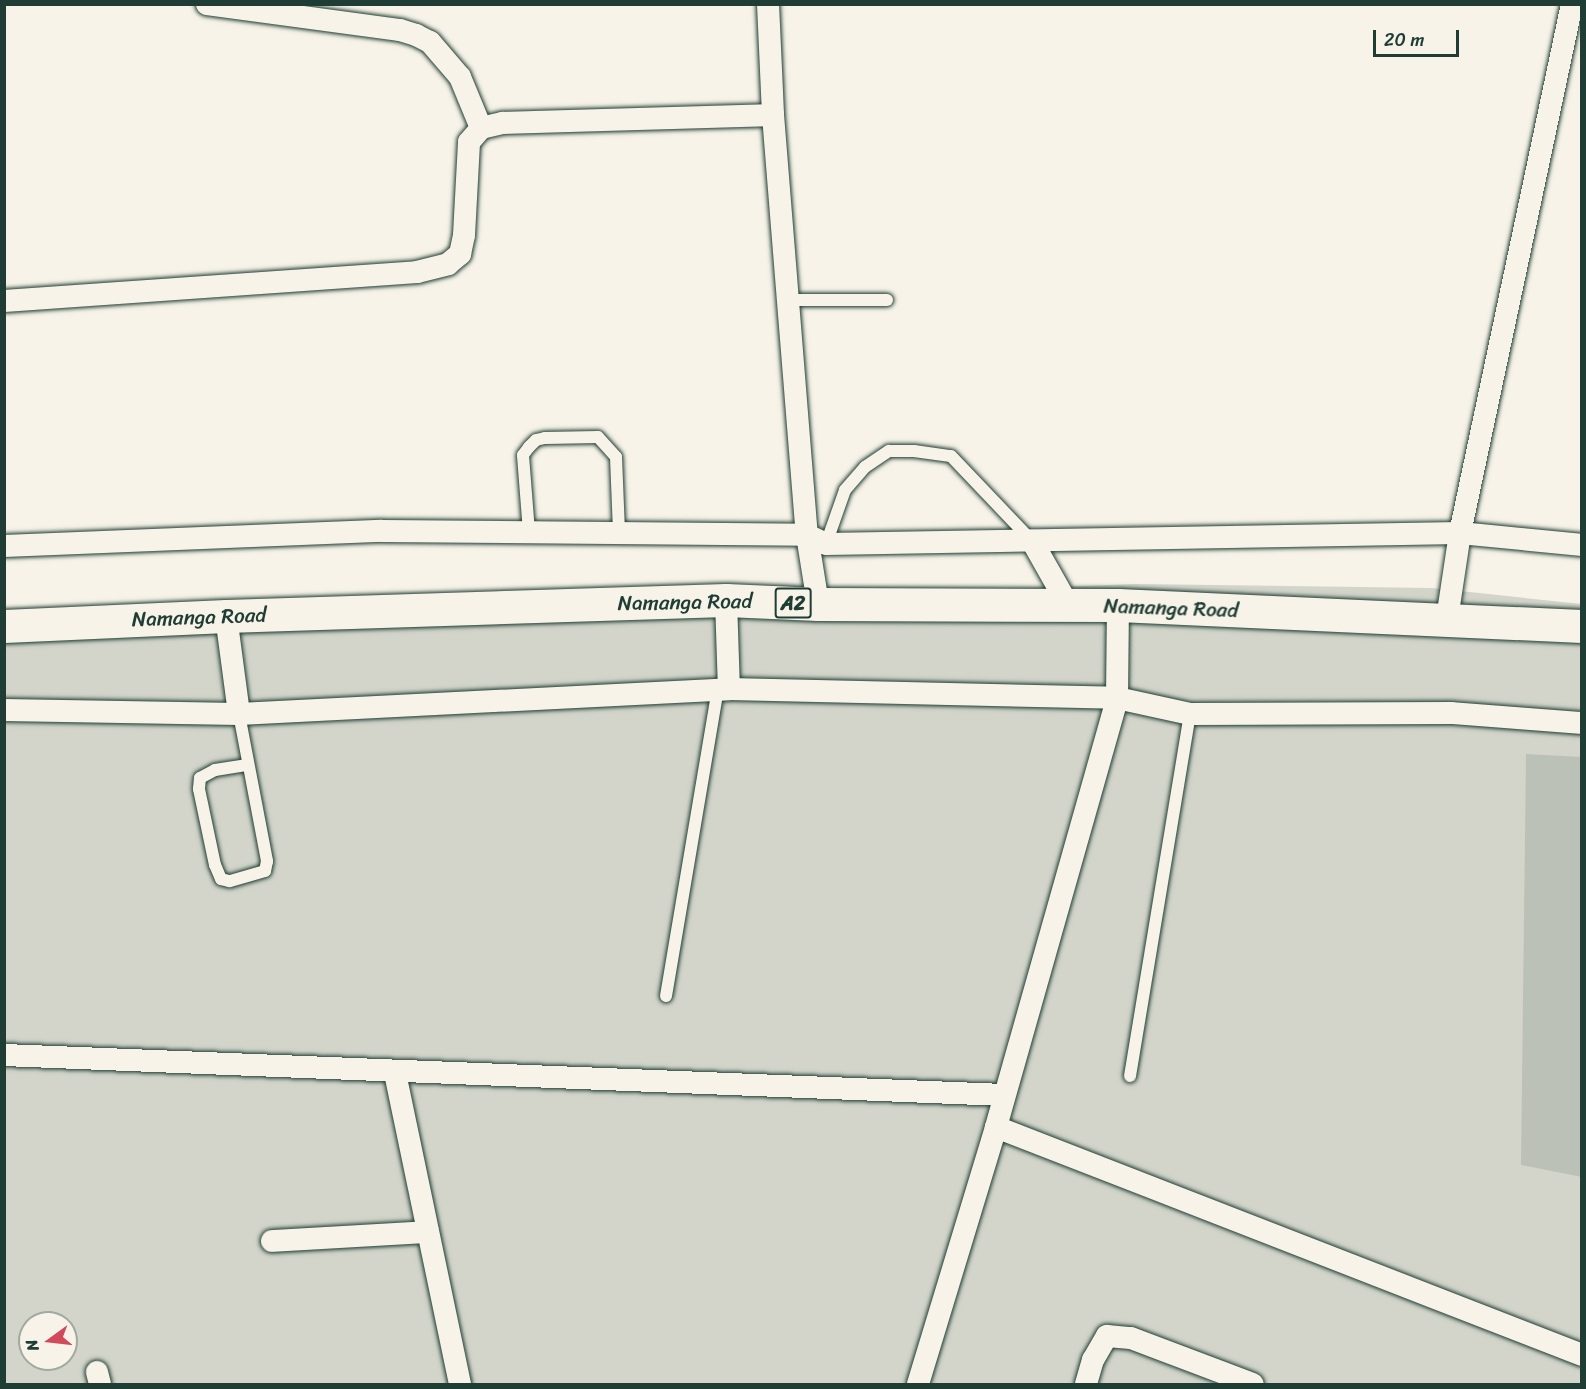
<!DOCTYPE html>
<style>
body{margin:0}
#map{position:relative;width:1586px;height:1389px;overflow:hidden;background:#f7f3e8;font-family:Sriracha,sans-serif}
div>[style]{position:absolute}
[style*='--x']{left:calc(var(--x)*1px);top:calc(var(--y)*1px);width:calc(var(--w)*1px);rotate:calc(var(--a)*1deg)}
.green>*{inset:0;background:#d3d5ca}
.building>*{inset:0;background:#bbc1b6}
.roads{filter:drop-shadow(0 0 2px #1f3d34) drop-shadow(0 0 2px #1f3d34)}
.service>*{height:12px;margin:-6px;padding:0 6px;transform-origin:6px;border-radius:6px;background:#f7f3e8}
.minor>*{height:22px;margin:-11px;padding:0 11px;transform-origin:11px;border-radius:11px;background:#f7f3e8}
.trunk>*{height:33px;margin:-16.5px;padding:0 16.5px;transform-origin:16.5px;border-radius:16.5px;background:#f7f3e8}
span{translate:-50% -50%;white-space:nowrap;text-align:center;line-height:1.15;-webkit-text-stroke:5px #f7f3e8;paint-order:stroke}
.shield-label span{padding:2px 4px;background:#f7f3e8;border:2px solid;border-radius:4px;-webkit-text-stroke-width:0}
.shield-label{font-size:20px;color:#1f3d34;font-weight:700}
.street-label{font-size:21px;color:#1f3d34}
.frame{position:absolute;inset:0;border:6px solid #1f3d34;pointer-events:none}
.north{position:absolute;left:18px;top:1311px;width:60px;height:60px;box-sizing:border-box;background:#f7f3e8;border:2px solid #a1aaa0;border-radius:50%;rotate:255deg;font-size:16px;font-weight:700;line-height:24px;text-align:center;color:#1f3d34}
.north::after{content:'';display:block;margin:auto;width:21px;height:27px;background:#d1495b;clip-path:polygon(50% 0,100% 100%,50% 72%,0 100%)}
.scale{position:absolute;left:1373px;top:30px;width:86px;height:27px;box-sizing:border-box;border:3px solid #1f3d34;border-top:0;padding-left:8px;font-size:18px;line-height:21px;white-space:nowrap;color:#1f3d34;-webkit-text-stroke:4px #f7f3e8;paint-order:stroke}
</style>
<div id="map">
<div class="green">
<i style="clip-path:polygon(evenodd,1134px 584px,1432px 588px,1581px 604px,1581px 1384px,5px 1384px,4px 626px,1134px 584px,30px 1323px,66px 1323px,66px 1359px,30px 1359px,30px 1323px)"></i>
</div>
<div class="building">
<i style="clip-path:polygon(1526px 754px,1582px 757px,1582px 1177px,1521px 1165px)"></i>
</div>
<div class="roads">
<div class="service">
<i style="--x:788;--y:300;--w:99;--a:0"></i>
<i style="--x:529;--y:532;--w:77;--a:-94.5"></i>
<i style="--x:523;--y:455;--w:10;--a:-53"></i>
<i style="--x:529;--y:447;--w:10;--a:-45"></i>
<i style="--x:536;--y:440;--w:9;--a:-13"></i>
<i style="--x:545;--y:438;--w:53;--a:-1.1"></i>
<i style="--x:598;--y:437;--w:27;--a:48"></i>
<i style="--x:616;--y:457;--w:76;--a:87.7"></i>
<i style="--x:826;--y:544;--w:57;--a:-70.6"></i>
<i style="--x:845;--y:490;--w:30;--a:-49"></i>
<i style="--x:865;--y:467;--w:29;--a:-34"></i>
<i style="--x:889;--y:451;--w:25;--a:0"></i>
<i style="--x:914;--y:451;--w:37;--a:8"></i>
<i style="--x:951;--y:456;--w:116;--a:46.4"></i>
<i style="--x:239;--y:714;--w:150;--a:79.2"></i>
<i style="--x:267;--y:861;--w:10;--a:101"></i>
<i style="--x:265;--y:871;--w:37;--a:164"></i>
<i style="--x:229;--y:881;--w:8;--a:-166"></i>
<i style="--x:221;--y:879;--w:15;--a:-113"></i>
<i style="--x:215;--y:865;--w:78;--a:-101.9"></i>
<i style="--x:199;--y:789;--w:11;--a:-85"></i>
<i style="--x:200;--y:778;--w:17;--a:-28"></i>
<i style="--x:215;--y:770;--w:33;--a:-9"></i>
<i style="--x:666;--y:996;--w:310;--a:-80.4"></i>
<i style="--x:1130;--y:1076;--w:367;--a:-80.6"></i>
</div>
<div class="minor">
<i style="--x:207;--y:4;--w:195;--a:7.7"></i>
<i style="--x:400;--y:30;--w:17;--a:17"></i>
<i style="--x:416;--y:35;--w:16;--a:27"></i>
<i style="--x:430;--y:42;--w:46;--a:49.4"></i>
<i style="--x:460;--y:77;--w:55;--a:67.6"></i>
<i style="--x:768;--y:4;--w:111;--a:87.4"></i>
<i style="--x:773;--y:115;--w:421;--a:85.4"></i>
<i style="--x:807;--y:535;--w:70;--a:80.9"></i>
<i style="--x:4;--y:301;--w:414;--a:-4"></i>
<i style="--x:417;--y:272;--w:32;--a:-14"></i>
<i style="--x:448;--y:264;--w:16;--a:-40"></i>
<i style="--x:460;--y:254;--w:19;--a:-78"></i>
<i style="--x:464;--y:235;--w:93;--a:-86.9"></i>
<i style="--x:469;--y:142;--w:18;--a:-49"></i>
<i style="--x:481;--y:128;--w:23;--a:-13"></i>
<i style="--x:503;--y:123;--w:270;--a:-1.7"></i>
<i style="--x:1032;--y:541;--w:73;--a:60.6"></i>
<i style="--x:4;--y:546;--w:378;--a:-2.3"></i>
<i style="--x:382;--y:531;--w:425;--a:0.5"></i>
<i style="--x:807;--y:535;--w:21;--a:25"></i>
<i style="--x:826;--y:544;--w:634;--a:-0.99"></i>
<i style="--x:1460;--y:533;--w:123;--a:5.6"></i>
<i style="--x:726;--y:600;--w:89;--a:88.1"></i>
<i style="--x:226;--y:616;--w:99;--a:82.4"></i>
<i style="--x:1447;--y:619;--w:87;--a:-81.4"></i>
<i style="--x:1460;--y:533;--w:541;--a:-78.05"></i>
<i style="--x:4;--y:710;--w:235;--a:1"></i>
<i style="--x:239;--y:714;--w:491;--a:-2.9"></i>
<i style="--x:729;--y:689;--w:388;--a:1.3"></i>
<i style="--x:1117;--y:698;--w:75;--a:12.4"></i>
<i style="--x:1190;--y:714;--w:261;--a:-0.2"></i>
<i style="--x:1451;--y:713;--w:131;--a:4.4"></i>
<i style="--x:4;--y:1055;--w:1001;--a:2.29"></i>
<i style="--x:395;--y:1073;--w:318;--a:78.2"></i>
<i style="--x:996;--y:1127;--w:629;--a:21.26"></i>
<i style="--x:272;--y:1241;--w:156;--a:-3.3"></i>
<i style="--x:97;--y:1372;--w:12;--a:76"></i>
<i style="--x:918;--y:1384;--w:269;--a:-73.1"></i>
<i style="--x:996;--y:1127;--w:446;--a:-74.2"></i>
<i style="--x:1117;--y:698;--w:93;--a:-89.4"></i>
<i style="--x:1086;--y:1384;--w:25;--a:-74"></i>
<i style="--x:1093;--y:1360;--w:28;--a:-60"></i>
<i style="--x:1107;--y:1336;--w:24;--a:5"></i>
<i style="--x:1131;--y:1338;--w:130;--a:20.7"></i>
</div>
<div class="trunk">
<i style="--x:4;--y:626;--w:222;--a:-2.6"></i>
<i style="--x:226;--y:616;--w:500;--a:-1.83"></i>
<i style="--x:726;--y:600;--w:92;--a:2.5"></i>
<i style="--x:818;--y:604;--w:300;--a:0.2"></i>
<i style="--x:1118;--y:605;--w:464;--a:2.6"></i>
</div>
</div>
<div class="shield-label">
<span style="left:793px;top:603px">A2</span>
</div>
<div class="street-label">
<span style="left:685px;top:602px;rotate:-1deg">Namanga Road</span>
<span style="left:1171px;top:608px;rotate:2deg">Namanga Road</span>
<span style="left:199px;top:617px;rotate:-2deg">Namanga Road</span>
</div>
<div class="frame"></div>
<div class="north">N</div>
<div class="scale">20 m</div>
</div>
